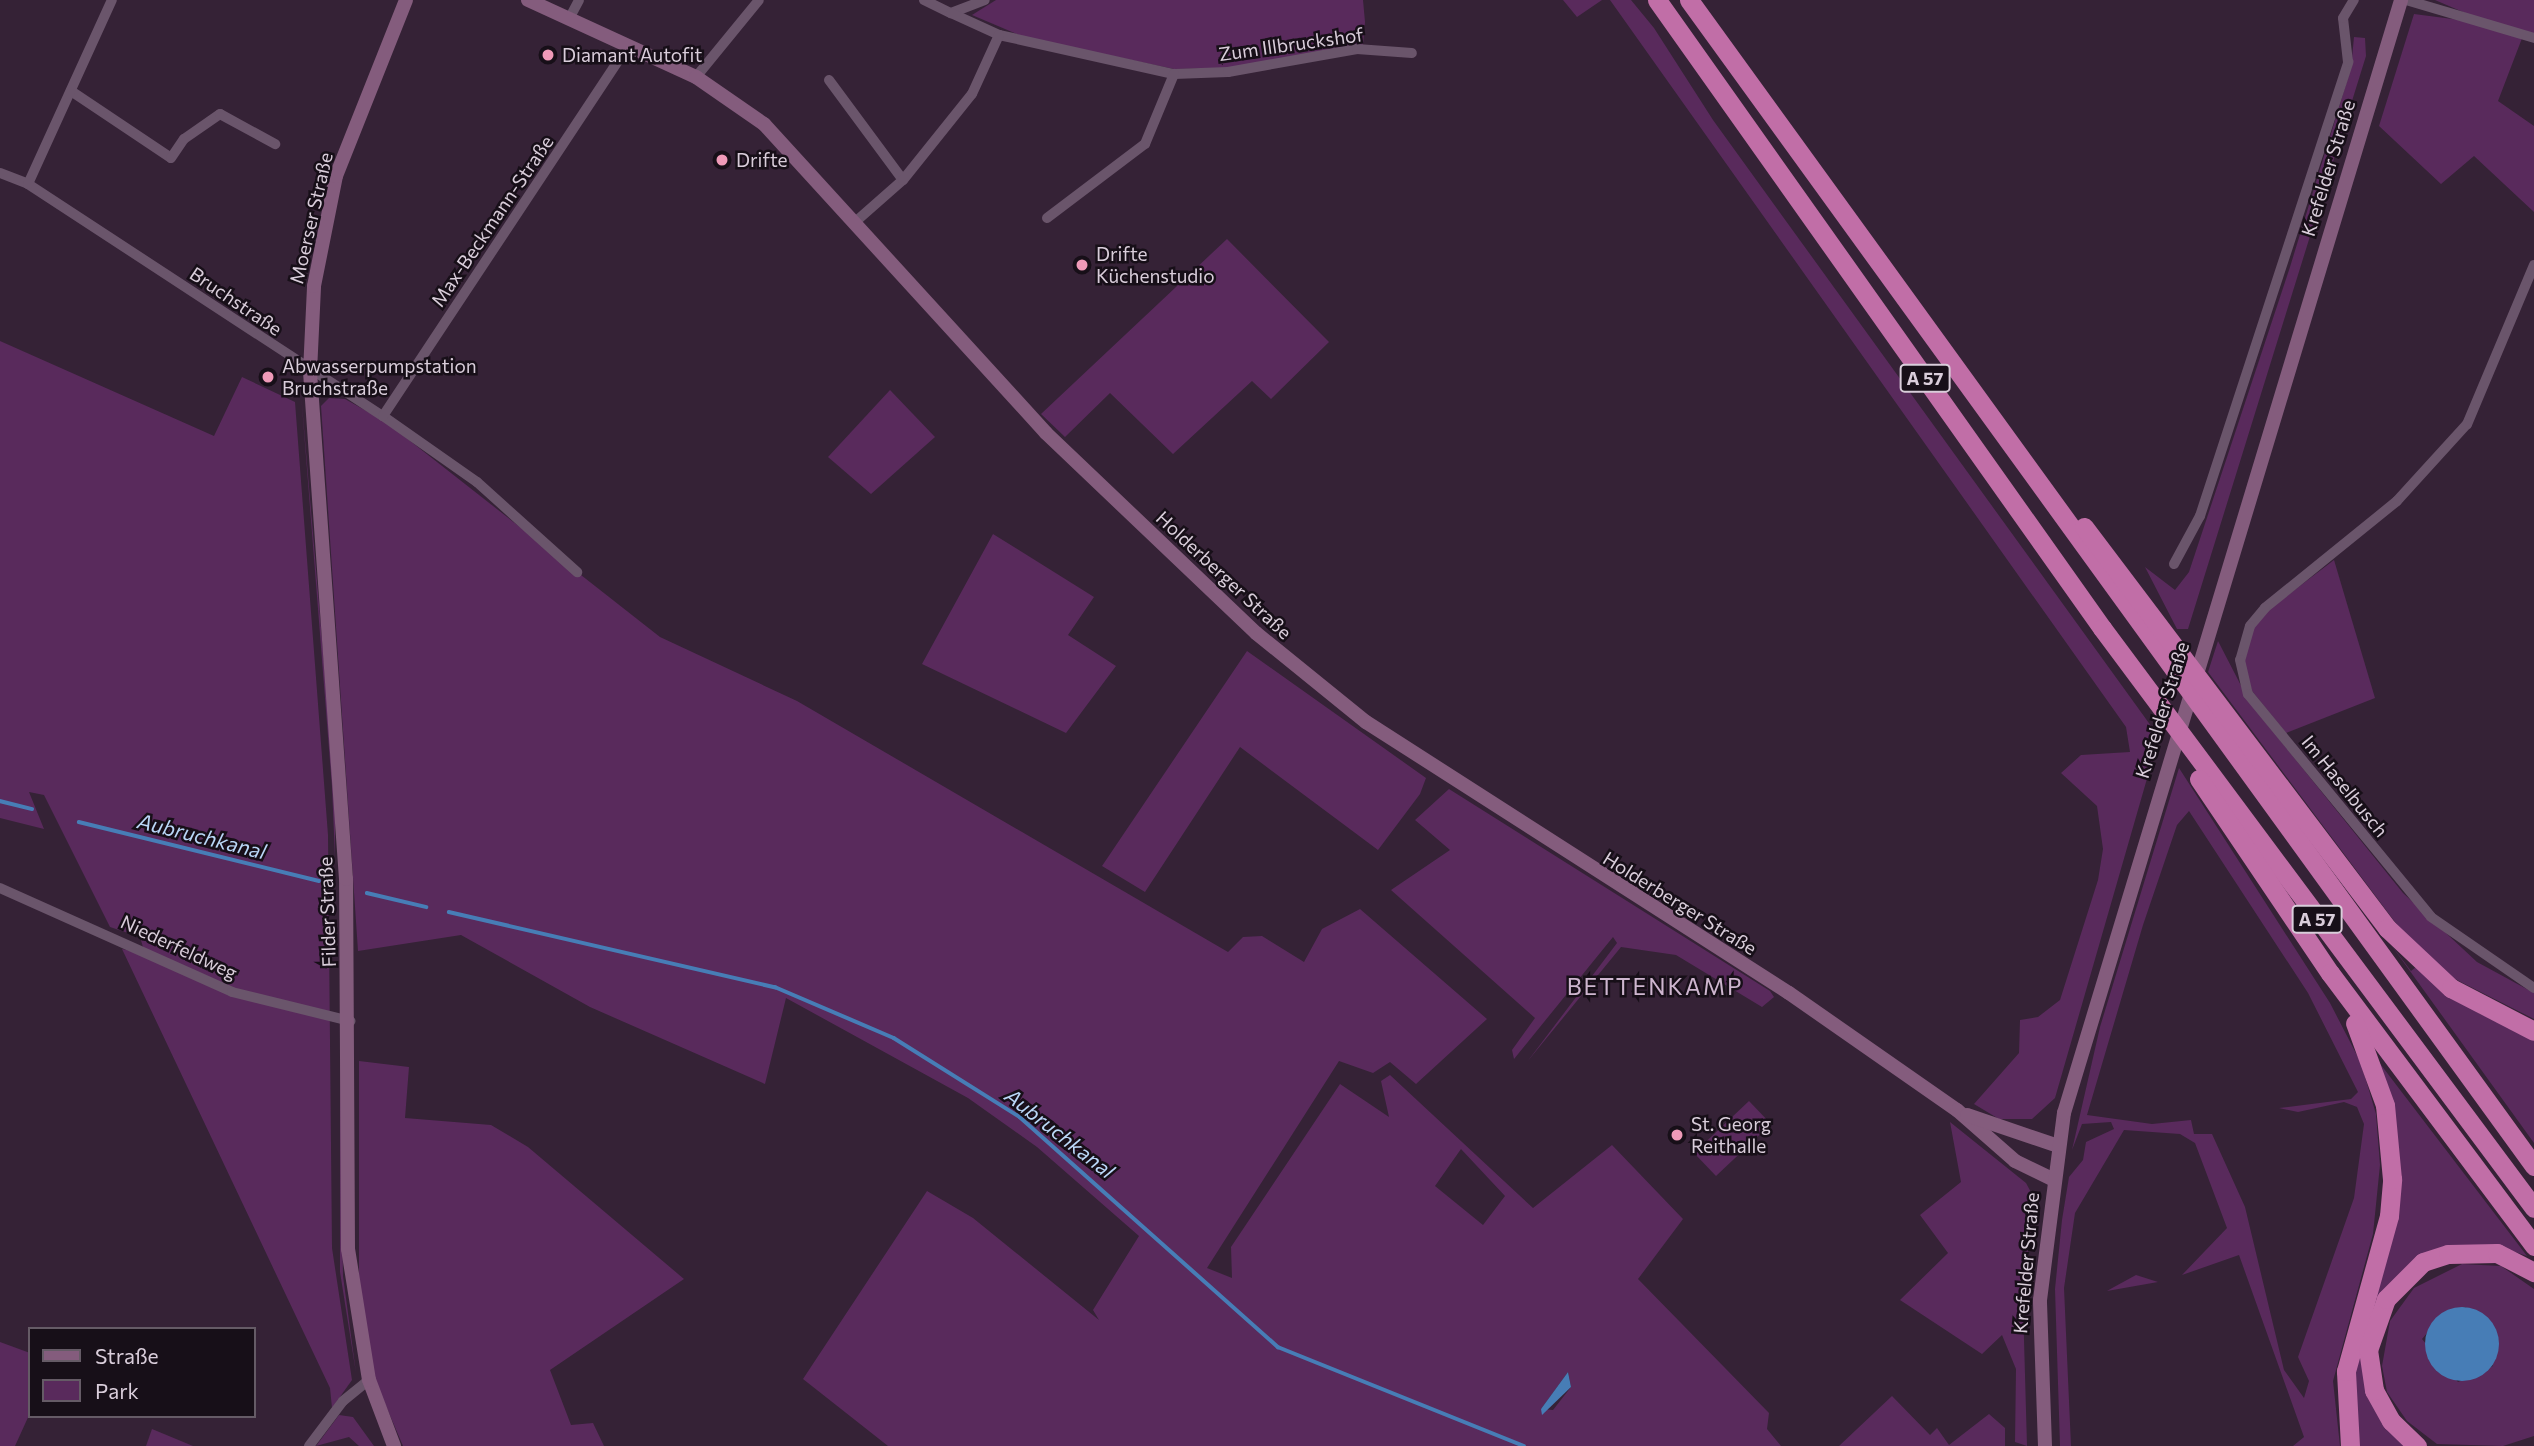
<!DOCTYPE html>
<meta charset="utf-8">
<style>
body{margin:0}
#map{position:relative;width:2534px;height:1446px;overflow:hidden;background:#352236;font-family:Commissioner,sans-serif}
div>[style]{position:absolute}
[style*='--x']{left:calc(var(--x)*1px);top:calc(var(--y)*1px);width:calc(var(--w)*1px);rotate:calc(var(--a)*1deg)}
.green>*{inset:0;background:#592a5c}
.water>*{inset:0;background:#477db6}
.round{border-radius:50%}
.stream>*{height:3.5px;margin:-1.75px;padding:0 1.75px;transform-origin:1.75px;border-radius:1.75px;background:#477db6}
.street>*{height:10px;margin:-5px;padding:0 5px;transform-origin:5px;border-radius:5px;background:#6a556b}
.secondary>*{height:14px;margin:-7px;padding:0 7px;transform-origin:7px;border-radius:7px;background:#845c7d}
.highway>*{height:19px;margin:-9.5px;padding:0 9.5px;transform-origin:9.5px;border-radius:9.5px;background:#c16ea7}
.dots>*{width:19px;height:19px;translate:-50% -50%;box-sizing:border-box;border:4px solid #170f18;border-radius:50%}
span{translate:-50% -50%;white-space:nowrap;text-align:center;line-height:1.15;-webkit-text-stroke:5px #170f18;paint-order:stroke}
.shield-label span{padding:2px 5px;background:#170f18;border:2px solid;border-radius:5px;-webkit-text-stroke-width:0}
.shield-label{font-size:18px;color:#d9cdda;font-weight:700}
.street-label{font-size:19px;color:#d9cdda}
.poi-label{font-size:19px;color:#d9cdda}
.left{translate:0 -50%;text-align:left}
.water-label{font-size:21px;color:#bad7f7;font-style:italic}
.quarter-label{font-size:23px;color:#ceb6cf;letter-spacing:2px}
.legend{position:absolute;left:28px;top:1327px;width:228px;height:91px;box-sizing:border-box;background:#170f18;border:2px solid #655b66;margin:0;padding:9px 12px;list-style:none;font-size:21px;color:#d9cdda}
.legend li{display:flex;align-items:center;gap:14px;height:35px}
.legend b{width:35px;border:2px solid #655b66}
</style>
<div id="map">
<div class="green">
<i style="clip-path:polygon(996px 0,1363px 0,1365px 22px,1363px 45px,1227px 68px,1174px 69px,1026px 38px,972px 15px)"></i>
<i style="clip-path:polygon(1563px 0,1602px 0,1577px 17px)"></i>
<i style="clip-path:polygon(1610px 0,1631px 0,1654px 28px,1713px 120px,2159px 737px,2055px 1098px,2032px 1119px,1999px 1119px,1974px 1104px,2019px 1053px,2020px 1020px,2038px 1017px,2060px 1000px,2098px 880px,2103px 849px,2097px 806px,2061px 773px,2081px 755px,2130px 752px,2126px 727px)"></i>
<i style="clip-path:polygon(2435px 0,2534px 0,2534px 35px,2524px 33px,2498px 101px,2534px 126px,2534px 212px,2474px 156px,2441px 184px,2379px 126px,2414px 14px,2491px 24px)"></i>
<i style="clip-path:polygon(2354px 37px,2365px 38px,2366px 56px,2188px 629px,2177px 629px,2145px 567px,2175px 590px,2189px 572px,2290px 267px,2351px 68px)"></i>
<i style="clip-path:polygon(1227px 239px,1329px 342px,1271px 399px,1252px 381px,1173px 454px,1110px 393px,1065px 437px,1041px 414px)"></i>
<i style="clip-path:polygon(0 341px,214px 436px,242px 377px,295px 402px,328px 835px,332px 1248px,352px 1380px,332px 1408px,330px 1388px,122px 949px,145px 954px,140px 937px,110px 927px,44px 795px,29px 792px,44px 829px,0 818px)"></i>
<i style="clip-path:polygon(890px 390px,935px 437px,871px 494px,828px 457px)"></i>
<i style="clip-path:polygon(301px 393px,335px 792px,335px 858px,332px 787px)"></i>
<i style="clip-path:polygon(evenodd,329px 398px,345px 399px,386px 422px,660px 637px,797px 701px,1228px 952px,1243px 937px,1262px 936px,1304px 962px,1322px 929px,1360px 909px,1487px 1019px,1416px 1084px,1390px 1062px,1373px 1073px,1339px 1061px,1207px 1268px,1232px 1278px,1231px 1247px,1340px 1084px,1389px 1117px,1381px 1081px,1390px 1075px,1533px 1208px,1612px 1145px,1683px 1219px,1638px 1279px,1769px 1413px,1767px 1429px,1781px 1446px,888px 1446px,803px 1379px,927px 1191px,973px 1218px,1099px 1320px,1093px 1310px,1139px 1236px,1037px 1147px,968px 1098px,786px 998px,765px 1084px,590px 1007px,461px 935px,358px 951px,321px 406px,329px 398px,1461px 1149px,1505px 1196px,1483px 1225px,1435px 1186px,1461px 1149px,329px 398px,1568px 1372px,1571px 1387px,1553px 1410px,1541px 1409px,1568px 1372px)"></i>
<i style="clip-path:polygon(993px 534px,1094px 597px,1068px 635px,1116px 666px,1066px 733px,922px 664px)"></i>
<i style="clip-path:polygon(2334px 560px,2375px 698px,2286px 733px,2252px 691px,2243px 662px,2253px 628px,2267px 611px)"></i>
<i style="clip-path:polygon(2218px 641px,2250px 703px,2403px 893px,2477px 962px,2534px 993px,2534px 1019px,2451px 977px,2398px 926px,2208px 672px)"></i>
<i style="clip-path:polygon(1247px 651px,1426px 778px,1420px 794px,1378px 850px,1240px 747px,1145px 892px,1102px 866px)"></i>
<i style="clip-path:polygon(evenodd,2179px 768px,2330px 1003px,2361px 1063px,2376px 1114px,2380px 1165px,2373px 1234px,2333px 1381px,2340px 1446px,2293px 1446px,2304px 1437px,2239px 1255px,2182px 1275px,2227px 1228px,2195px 1143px,2180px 1134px,2124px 1130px,2075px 1213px,2064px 1288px,2071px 1446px,2060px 1446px,2055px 1289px,2062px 1220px,2069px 1177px,2083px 1160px,2086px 1142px,2114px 1129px,2111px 1122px,2082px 1124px,2072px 1150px,2100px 1027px,2179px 768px,2189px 811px,2308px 993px,2358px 1092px,2351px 1099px,2279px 1108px,2298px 1112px,2344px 1102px,2357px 1107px,2364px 1124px,2354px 1198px,2298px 1357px,2309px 1381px,2304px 1398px,2284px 1370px,2245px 1207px,2212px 1134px,2194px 1134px,2191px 1120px,2152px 1124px,2087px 1115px,2143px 925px,2177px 825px,2189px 811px)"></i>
<i style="clip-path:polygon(1449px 789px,1770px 991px,1774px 997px,1762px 1007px,1676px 955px,1621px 947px,1527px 1062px,1617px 943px,1613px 937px,1514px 1059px,1512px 1050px,1535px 1018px,1391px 890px,1450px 850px,1415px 820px)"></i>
<i style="clip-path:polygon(2389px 942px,2411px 971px,2416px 967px,2480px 1014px,2534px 1037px,2534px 1143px)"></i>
<i style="clip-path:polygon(340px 1027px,343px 1276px,356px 1373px,340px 1272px)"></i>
<i style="clip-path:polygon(359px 1061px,409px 1067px,405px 1118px,491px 1125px,528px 1147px,684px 1279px,550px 1370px,571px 1425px,593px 1423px,604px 1446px,403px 1446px,374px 1378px,359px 1299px)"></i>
<i style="clip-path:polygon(2378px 1061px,2527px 1256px,2512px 1251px,2421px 1258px,2364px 1347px,2407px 1446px,2356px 1446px,2350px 1391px,2387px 1247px)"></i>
<i style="clip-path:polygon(1749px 1101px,1771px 1124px,1716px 1176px,1694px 1153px)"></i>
<i style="clip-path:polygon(1950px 1122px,2026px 1183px,2033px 1196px,2023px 1304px,2027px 1446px,2015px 1442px,2016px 1369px,2002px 1335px,1982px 1354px,1900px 1300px,1948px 1253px,1920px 1215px,1961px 1182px)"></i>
<i style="clip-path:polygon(evenodd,2462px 1264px,2501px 1266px,2534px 1289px,2534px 1436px,2503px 1446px,2437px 1444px,2407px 1421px,2387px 1392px,2382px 1366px,2390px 1321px,2414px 1288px,2462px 1264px,2466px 1307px,2493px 1366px,2458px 1382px,2422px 1339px,2444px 1313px,2466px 1307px)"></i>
<i style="clip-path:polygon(2136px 1275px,2158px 1282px,2107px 1291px,2114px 1287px)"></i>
<i style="clip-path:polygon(0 1342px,30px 1353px,30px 1413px,15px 1446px,0 1446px)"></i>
<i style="clip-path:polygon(1892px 1396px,1930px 1435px,1937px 1428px,1949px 1445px,1989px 1414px,2005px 1428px,2005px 1446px,1839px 1446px)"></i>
<i style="clip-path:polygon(339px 1415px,353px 1417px,374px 1446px,359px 1446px,349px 1437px,316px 1446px)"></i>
<i style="clip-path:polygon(152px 1429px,193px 1446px,146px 1446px)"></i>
</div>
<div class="water">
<i class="round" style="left:2425px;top:1307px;width:74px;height:74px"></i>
<i style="clip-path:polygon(1568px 1372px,1571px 1387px,1542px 1415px,1541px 1409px)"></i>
</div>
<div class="stream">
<i style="--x:0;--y:801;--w:33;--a:14"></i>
<i style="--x:79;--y:822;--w:247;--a:13.8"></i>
<i style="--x:367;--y:893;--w:61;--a:13.3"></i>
<i style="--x:449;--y:912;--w:335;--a:13"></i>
<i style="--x:775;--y:987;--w:129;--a:23.2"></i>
<i style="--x:894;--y:1038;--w:149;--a:32.1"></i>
<i style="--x:1020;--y:1117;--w:346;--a:41.7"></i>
<i style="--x:1278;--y:1347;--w:265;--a:21.9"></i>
</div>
<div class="street">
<i style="--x:924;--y:0;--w:30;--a:26"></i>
<i style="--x:951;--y:13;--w:36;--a:-21"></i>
<i style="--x:2406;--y:0;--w:134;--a:16.5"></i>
<i style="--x:951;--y:13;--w:53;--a:24.6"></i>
<i style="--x:999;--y:35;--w:179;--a:12.6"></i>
<i style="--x:1174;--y:74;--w:54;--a:-2.1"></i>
<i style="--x:1228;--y:72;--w:131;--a:-10.1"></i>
<i style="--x:1357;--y:49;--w:55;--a:4.2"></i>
<i style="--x:569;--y:19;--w:21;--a:-62"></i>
<i style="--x:696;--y:77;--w:99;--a:-50.7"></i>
<i style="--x:829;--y:80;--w:124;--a:53.5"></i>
<i style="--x:71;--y:91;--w:120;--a:33.8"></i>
<i style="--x:171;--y:158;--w:23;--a:-56"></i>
<i style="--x:184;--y:139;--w:44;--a:-34.8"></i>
<i style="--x:220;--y:114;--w:63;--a:28.6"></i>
<i style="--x:0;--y:173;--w:30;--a:21"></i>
<i style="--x:28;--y:184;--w:424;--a:33.2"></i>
<i style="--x:383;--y:416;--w:115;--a:35.1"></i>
<i style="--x:477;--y:482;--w:135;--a:42"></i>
<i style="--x:28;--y:184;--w:202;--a:-65.5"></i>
<i style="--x:1047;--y:218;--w:123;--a:-37.1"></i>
<i style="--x:1145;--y:144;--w:76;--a:-67.5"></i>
<i style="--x:854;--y:223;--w:65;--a:-41.3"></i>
<i style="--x:903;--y:180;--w:110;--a:-51.3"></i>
<i style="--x:972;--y:94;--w:65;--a:-65.4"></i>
<i style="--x:2534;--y:265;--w:173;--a:112.8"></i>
<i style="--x:2467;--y:424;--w:104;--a:132.3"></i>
<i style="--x:2397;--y:501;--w:170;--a:141"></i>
<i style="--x:2265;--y:608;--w:23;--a:130"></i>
<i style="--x:2250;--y:626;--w:35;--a:106"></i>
<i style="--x:2240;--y:660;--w:35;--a:77"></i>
<i style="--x:2248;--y:694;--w:288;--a:50.6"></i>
<i style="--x:2431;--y:917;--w:125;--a:34.6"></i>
<i style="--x:383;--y:416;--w:445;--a:-56.5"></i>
<i style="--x:2174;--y:564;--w:55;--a:-61.6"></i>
<i style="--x:2200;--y:516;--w:478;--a:-71.9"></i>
<i style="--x:2348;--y:62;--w:44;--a:-96.5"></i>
<i style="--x:2343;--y:18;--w:21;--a:-59"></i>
<i style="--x:0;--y:888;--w:254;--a:24.1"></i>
<i style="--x:232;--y:992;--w:122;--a:13.8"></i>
<i style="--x:309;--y:1446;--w:56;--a:-52.9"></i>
<i style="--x:343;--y:1401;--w:33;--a:-39"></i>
</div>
<div class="secondary">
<i style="--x:528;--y:0;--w:185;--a:24.6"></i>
<i style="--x:696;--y:77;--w:83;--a:34.7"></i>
<i style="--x:764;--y:124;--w:418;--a:47.6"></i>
<i style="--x:1046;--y:433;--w:290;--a:43.6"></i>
<i style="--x:1256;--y:633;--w:141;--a:39"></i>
<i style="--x:1366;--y:722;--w:502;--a:32.65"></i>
<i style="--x:1789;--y:993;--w:205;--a:34.9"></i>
<i style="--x:1957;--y:1110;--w:77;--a:41.3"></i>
<i style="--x:2015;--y:1161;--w:41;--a:25.9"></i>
<i style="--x:1967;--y:1115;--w:96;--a:18.8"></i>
<i style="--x:394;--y:1446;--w:71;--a:-110.7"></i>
<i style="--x:369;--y:1380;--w:133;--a:-99.1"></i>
<i style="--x:348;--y:1249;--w:370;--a:-90.3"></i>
<i style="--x:346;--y:879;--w:508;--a:-94.06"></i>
<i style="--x:310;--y:372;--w:86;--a:-87.3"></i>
<i style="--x:314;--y:286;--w:112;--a:-78.7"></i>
<i style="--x:336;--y:176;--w:189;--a:-68.3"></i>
<i style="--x:2045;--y:1446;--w:146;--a:-92"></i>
<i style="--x:2040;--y:1300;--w:189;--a:-82.7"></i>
<i style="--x:2064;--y:1113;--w:1163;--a:-73.15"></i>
</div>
<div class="highway">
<i style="--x:1657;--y:0;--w:770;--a:54.68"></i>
<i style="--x:2102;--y:628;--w:723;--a:53.32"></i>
<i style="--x:1689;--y:0;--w:1440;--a:54.07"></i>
<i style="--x:2084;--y:527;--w:503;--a:52.92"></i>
<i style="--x:2387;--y:928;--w:88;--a:43.2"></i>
<i style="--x:2451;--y:988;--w:93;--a:27.4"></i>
<i style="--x:2199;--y:779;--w:234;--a:56"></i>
<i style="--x:2330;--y:973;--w:341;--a:53.2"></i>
<i style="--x:2350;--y:1446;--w:75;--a:-93.1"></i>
<i style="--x:2346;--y:1371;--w:161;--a:-74.5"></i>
<i style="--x:2389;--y:1216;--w:37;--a:-85"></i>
<i style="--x:2392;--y:1179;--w:74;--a:-95.4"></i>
<i style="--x:2385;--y:1105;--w:87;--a:-110.1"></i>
<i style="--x:2417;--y:1446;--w:36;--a:-136"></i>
<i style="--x:2391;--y:1421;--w:35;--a:-119"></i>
<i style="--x:2374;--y:1390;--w:40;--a:-98.5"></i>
<i style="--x:2368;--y:1350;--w:54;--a:-70.6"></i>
<i style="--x:2386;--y:1299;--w:52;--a:-45"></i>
<i style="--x:2423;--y:1262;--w:26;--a:-18"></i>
<i style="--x:2448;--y:1254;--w:49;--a:-1.2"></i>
<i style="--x:2497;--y:1253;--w:42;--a:27.2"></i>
</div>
<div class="dots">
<i style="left:548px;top:55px;background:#ef9ab8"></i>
<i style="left:722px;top:160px;background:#ef9ab8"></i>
<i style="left:1082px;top:265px;background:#ef9ab8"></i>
<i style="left:268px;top:377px;background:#ef9ab8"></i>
<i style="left:1677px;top:1135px;background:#ef9ab8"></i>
</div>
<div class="shield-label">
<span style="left:1925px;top:378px">A 57</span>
<span style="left:2317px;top:919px">A 57</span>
</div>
<div class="street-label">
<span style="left:1291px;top:44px;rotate:-8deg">Zum Illbruckshof</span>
<span style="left:2328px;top:168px;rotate:-73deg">Krefelder Straße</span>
<span style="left:311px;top:218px;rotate:-77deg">Moerser Straße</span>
<span style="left:492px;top:221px;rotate:-56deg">Max-Beckmann-Straße</span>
<span style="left:236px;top:301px;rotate:34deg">Bruchstraße</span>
<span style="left:1224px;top:575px;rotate:43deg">Holderberger Straße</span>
<span style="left:2162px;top:710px;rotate:-73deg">Krefelder Straße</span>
<span style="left:2345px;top:786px;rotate:51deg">Im Haselbusch</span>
<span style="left:1680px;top:903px;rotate:32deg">Holderberger Straße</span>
<span style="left:327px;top:912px;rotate:-92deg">Filder Straße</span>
<span style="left:179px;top:947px;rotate:25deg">Niederfeldweg</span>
<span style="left:2026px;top:1263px;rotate:-85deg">Krefelder Straße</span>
</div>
<div class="poi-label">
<span class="left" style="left:562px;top:55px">Diamant Autofit</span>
<span class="left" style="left:736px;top:160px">Drifte</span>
<span class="left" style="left:1096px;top:265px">Drifte<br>Küchenstudio</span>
<span class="left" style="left:282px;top:377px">Abwasserpumpstation<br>Bruchstraße</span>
<span class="left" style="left:1691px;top:1135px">St. Georg<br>Reithalle</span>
</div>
<div class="water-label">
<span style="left:202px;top:836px;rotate:14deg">Aubruchkanal</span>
<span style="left:1060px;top:1133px;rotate:38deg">Aubruchkanal</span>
</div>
<div class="quarter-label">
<span style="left:1655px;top:986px">BETTENKAMP</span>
</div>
<ul class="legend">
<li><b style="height:9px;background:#845c7d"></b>Straße</li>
<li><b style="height:19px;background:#592a5c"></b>Park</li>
</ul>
</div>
